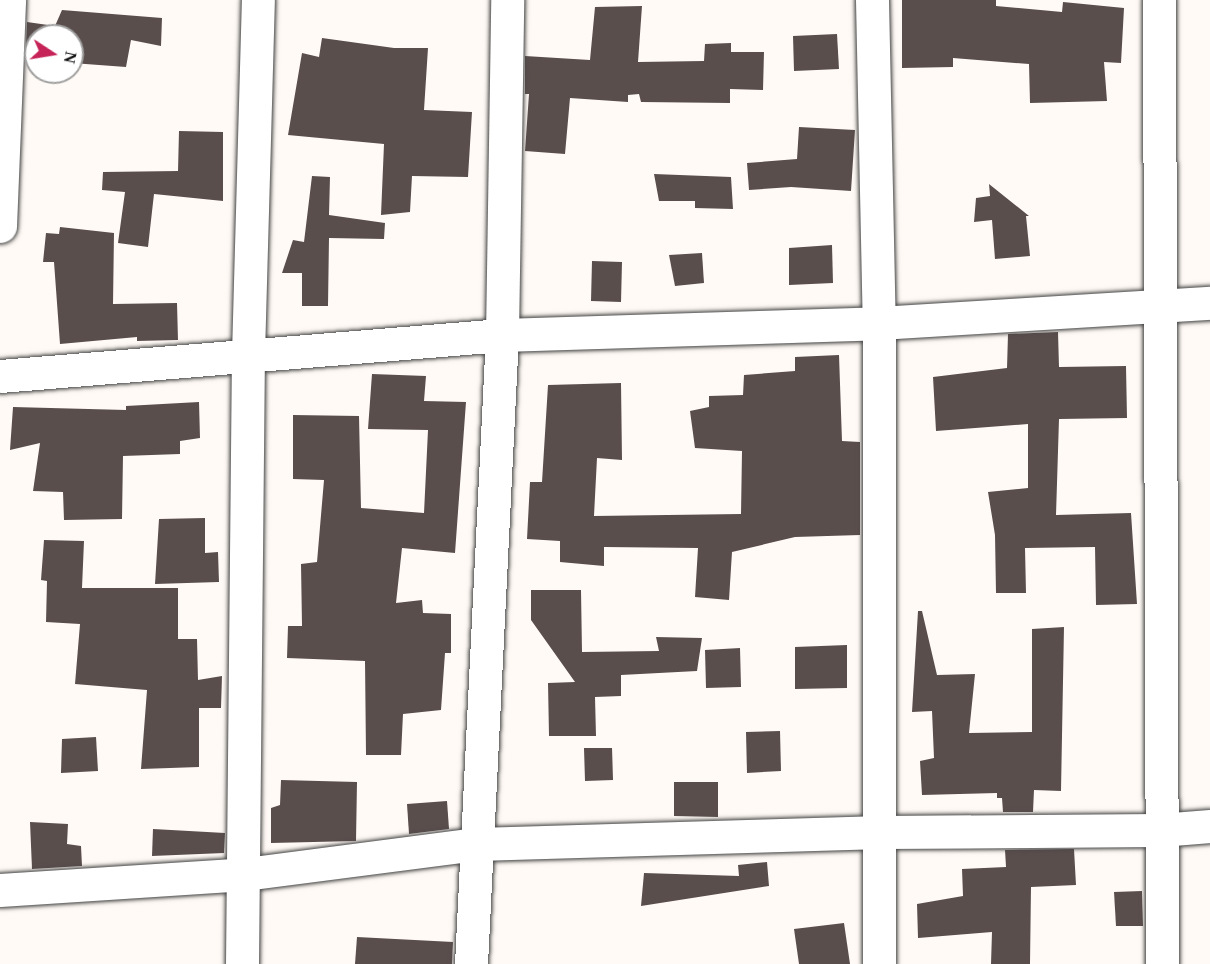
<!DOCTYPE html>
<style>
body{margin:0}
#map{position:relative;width:1210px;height:964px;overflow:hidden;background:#fffaf5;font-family:Georgia,serif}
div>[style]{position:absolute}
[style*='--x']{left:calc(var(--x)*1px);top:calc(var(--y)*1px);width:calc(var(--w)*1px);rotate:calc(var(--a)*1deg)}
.building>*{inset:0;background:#5a4e4d}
.roads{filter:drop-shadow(0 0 2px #444) drop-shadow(0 0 2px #444)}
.street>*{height:33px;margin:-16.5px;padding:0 16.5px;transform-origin:16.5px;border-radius:16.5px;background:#fff}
span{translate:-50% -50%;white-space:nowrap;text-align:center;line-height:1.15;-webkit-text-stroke:6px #fff;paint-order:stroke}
.north{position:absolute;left:24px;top:24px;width:60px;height:60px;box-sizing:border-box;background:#fff;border:2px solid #a0a0a0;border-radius:50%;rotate:102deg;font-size:16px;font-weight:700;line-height:24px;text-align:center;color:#111}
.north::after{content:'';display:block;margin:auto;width:21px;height:27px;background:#c62358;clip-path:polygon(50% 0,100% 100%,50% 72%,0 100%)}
</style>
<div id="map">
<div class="building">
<i style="clip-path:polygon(902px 0,996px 0,996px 6px,1062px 12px,1063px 2px,1124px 8px,1121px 63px,1104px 62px,1107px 101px,1030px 103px,1029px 64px,953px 58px,953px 67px,902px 68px)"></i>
<i style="clip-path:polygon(642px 6px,638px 62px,704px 61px,705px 44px,731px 43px,731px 52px,764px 52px,763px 90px,730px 89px,730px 103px,641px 102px,639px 94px,628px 95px,628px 102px,570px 98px,565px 154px,525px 151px,529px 94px,525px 94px,525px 56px,590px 60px,595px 7px)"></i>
<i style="clip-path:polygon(62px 10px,162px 18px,161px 46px,131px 40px,126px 67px,72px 63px,72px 36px,36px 36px,36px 50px,26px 46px,27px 22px,55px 26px)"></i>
<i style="clip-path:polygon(837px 34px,839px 69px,794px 71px,793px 36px)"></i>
<i style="clip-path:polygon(322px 38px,394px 48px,428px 48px,424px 110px,472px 112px,468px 177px,412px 176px,410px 212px,381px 215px,384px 144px,288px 135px,302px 53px,319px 57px)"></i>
<i style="clip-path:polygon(799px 127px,855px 130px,851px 191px,791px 187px,749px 190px,747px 163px,797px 159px)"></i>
<i style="clip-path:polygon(179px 131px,223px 132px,223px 201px,154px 194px,148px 247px,118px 243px,125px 192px,102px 190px,103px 172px,178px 171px)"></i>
<i style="clip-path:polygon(654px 174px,731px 177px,733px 209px,695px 208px,695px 201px,659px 201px)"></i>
<i style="clip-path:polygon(312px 176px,330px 177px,329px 215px,385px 223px,384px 239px,329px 238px,328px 306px,302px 306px,302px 273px,282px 273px,293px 240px,304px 242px)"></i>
<i style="clip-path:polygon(989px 184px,1029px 216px,1026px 216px,1030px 256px,995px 259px,992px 220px,974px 222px,976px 198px,990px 196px)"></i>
<i style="clip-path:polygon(60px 227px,114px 233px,113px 304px,177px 303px,178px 340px,137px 341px,137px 337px,60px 344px,54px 262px,43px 262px,46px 233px,59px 234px)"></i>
<i style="clip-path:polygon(832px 245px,833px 283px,789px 285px,789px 248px)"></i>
<i style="clip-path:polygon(702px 253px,704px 283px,675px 286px,669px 255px)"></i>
<i style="clip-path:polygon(592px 261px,622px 262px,621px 302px,591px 301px)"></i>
<i style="clip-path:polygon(1058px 332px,1059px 367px,1126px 366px,1127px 418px,1059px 419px,1056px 515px,1131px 513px,1137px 604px,1096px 605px,1095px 547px,1025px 548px,1026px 593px,996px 593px,995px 535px,988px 492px,1028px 488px,1028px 424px,936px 431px,933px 377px,1007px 368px,1008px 334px)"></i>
<i style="clip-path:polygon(839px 355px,842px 441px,860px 442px,860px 535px,795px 537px,732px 552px,729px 600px,695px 597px,698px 548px,604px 547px,604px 566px,560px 562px,560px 541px,527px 539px,530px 482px,542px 482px,548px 385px,621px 383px,622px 460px,597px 458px,594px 516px,741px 514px,742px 451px,695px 448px,690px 411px,709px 407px,709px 396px,743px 395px,744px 375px,795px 371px,795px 357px)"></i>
<i style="clip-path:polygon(372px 374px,426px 376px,424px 401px,466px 402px,455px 553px,402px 548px,396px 603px,422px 600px,423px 613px,451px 614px,451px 653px,445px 653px,441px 710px,403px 714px,401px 755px,366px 755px,365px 661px,287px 658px,288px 626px,302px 626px,301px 564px,317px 562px,324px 480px,293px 479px,293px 415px,359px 416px,361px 508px,424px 513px,428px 430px,368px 429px)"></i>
<i style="clip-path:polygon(199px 402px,200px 438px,180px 441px,180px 454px,123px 456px,122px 519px,64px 520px,63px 492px,33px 491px,40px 443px,10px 450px,13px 407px,126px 410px,126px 406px)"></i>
<i style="clip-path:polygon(205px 518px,205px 553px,218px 552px,219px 582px,155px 584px,159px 519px)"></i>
<i style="clip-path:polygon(44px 540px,84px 541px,82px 588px,178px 588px,178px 639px,197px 639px,198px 680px,222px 676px,221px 708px,199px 708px,199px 767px,141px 769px,147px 690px,75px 684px,80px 624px,46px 622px,47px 581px,41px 580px)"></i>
<i style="clip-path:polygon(531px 590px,581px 590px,582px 652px,659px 651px,656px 637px,702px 638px,697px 671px,621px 675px,621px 696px,595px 697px,596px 736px,549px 736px,548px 683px,575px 682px,531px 620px)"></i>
<i style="clip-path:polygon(918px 611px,922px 611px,937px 675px,975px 674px,969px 733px,1032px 732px,1032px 629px,1064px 627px,1061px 791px,1034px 790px,1033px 812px,1003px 812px,1002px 798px,997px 798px,997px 793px,922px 795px,920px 761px,934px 758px,932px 711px,912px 712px)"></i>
<i style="clip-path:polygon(847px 645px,847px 688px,795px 689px,795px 647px)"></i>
<i style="clip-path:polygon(740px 648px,741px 687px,706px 688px,705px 650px)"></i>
<i style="clip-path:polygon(780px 731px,781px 771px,747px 773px,746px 732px)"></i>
<i style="clip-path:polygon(96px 737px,98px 771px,61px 773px,62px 739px)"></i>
<i style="clip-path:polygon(584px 748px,612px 748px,613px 780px,585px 781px)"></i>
<i style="clip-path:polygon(281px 780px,357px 782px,356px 841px,271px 843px,271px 808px,280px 805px)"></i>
<i style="clip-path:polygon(674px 782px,718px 782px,718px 817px,674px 816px)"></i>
<i style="clip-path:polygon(447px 801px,449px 829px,409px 834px,407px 804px)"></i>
<i style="clip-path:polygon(30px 822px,68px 824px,67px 844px,81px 846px,82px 866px,32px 869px)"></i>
<i style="clip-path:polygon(153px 829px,225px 833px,224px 853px,152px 856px)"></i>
<i style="clip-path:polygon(1074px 849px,1076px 885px,1031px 887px,1030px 964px,991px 964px,992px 932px,918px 938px,917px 904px,963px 896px,962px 869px,1006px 867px,1005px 850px)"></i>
<i style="clip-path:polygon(767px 862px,769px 886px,641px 906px,644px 873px,739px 876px,738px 865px)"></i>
<i style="clip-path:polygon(1142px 891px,1143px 926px,1116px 926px,1114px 892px)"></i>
<i style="clip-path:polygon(844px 923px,850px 964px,799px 964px,794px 929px)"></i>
<i style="clip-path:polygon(357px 937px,453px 942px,452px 964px,355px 964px)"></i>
</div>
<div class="roads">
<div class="street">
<i style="--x:872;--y:0;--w:323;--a:88.8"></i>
<i style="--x:879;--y:323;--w:641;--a:90"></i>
<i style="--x:1159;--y:0;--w:964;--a:89.82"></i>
<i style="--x:0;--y:226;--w:226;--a:-87.7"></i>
<i style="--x:0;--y:376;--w:504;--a:-4.67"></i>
<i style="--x:502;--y:335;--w:377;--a:-1.8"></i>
<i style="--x:879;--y:323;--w:332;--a:-3.5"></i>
<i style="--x:0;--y:890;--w:246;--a:-3.7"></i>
<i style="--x:245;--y:874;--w:234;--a:-7.4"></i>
<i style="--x:477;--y:844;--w:405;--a:-1.7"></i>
<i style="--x:882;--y:832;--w:278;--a:-0.4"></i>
<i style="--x:1160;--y:830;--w:50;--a:-4.6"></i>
<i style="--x:242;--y:964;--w:610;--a:-89.44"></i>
<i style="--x:248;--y:354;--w:354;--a:-88.4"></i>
<i style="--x:471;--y:964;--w:630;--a:-87.18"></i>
<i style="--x:502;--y:335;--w:335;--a:-89.1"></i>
</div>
</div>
<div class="north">N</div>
</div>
